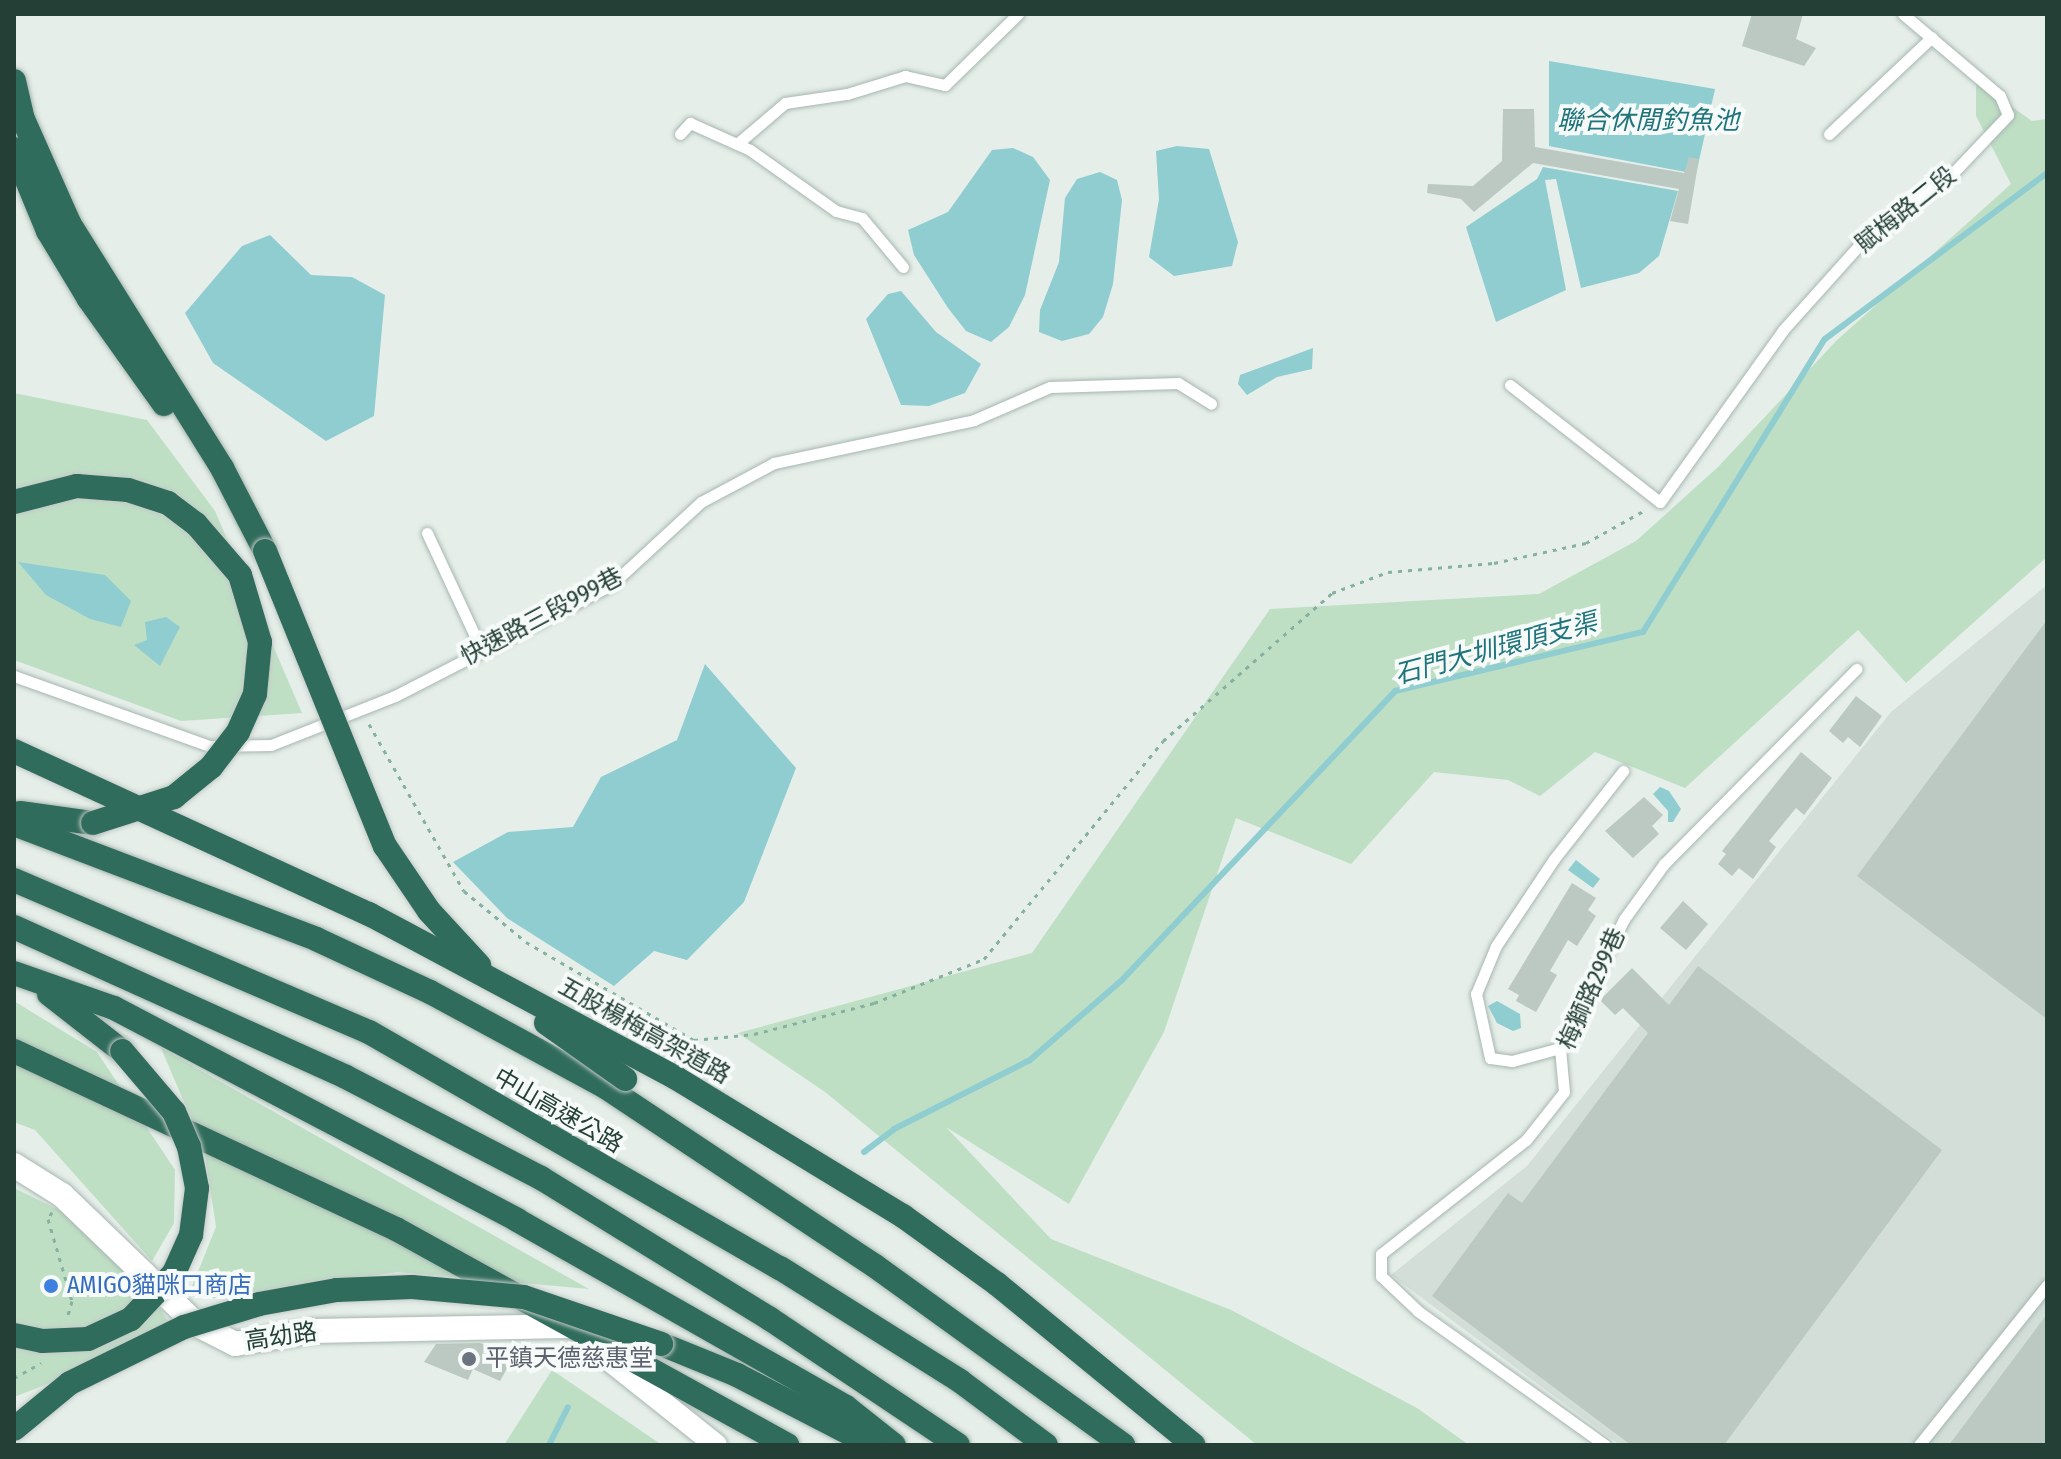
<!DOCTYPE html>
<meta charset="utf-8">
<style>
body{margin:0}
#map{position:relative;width:2061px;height:1459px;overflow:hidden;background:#e5eee9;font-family:"Fira Sans Condensed","Noto Sans TC",sans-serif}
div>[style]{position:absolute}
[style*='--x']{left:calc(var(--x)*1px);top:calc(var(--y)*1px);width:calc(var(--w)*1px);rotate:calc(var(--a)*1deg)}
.built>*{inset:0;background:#d3ded8}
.green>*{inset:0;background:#bfdfc5}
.water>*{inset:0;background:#8fcdd1}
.stream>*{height:6px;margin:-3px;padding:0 3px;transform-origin:3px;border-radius:3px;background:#8fcdd1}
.building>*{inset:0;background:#bbc9c2}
.path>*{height:3px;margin-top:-1.5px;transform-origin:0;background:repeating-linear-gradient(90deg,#86b1a0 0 4px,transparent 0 10px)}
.roads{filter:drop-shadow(0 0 2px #a7b6b0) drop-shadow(0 0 2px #a7b6b0)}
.lane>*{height:11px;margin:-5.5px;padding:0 5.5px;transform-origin:5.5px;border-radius:5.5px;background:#fff}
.street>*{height:22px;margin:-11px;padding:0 11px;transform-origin:11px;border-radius:11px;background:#fff}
.secondary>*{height:24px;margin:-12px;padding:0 12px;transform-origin:12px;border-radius:12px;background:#fff}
.highway>*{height:24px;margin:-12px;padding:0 12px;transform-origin:12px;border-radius:12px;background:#306c5b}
.bridges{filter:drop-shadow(0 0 2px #c2cac7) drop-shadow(0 0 2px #c2cac7)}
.highway-bridge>*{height:24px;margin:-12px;padding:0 12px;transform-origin:12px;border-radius:12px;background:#306c5b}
.dots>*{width:22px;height:22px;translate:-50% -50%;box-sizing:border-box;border:4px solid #f6faf8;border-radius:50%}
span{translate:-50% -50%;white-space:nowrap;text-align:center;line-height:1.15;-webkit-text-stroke:8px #f6faf8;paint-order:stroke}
.street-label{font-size:24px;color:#244036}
.shop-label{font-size:24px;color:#366cbe}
.left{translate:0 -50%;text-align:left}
.worship-label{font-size:24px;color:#5b616d}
.water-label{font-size:26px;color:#1f747c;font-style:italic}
.frame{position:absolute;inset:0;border:16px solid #244036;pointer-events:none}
</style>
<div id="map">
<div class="built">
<i style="clip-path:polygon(2047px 585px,2047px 1445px,1620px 1445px,1391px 1275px,1527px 1166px,1891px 712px)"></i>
</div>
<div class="green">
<i style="clip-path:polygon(1976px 81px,2032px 121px,2047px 119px,2047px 557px,1906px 683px,1858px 630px,1685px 788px,1595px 752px,1540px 796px,1508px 780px,1434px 772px,1351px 864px,1236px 818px,1164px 1032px,1069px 1204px,946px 1127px,1051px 1239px,1231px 1310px,1417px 1408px,1469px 1445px,1257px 1445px,825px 1092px,738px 1033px,1032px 953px,1270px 609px,1539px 594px,1636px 541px,1718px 467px,1836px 341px,2011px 184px,1976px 116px)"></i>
<i style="clip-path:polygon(14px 393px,147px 420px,215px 511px,302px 713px,181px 721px,14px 660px)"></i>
<i style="clip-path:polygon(14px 1001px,97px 1052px,175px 1170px,174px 1223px,152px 1261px,35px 1130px,14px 1122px)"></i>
<i style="clip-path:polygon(161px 1048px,347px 1153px,589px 1289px,398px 1272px,207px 1299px,191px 1289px,216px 1227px,204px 1149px)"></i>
<i style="clip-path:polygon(14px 1188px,63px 1212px,158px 1305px,176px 1334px,14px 1397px)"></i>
<i style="clip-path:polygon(552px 1370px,662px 1445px,504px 1445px)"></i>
</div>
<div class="water">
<i style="clip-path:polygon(1549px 61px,1715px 89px,1696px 174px,1549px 146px)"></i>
<i style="clip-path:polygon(1177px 146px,1209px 149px,1238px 242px,1232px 266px,1174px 276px,1149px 257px,1159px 199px,1156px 151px)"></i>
<i style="clip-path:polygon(1013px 148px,1033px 157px,1050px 180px,1025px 295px,1009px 327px,991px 342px,966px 331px,948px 308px,914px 255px,908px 230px,948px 212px,992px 150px)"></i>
<i style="clip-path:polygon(1543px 167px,1678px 191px,1659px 256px,1639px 273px,1581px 288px,1556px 179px,1545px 180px,1566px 290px,1496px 322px,1466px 227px,1537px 179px)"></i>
<i style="clip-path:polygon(1100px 172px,1117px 180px,1122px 200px,1113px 284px,1103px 317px,1089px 334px,1062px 341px,1039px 332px,1040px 310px,1059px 262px,1065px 198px,1077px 179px)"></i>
<i style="clip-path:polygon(270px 235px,311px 275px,352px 277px,385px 295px,374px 416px,326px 441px,213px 363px,185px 313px,242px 246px)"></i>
<i style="clip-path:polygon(901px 291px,936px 332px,981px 364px,965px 393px,929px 406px,901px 405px,866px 319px,888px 294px)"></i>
<i style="clip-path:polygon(1313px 348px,1312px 369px,1277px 377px,1247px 395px,1238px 384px,1240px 375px)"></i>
<i style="clip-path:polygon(18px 562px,105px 575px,131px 601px,121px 627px,90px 619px,46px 595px)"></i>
<i style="clip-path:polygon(166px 617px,180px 627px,160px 666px,134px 645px,147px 640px,145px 622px)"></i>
<i style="clip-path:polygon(705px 664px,796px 768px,744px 902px,687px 960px,654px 951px,614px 986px,507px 918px,453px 862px,508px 832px,573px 827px,601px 777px,677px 740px)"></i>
<i style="clip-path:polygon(1660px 787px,1669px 791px,1681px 809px,1673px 822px,1668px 822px,1668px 811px,1653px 794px)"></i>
<i style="clip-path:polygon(1576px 860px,1600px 879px,1593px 888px,1568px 870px)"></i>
<i style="clip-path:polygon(1497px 1001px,1520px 1014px,1521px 1028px,1513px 1031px,1497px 1023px,1488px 1006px)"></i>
</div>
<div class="stream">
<i style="--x:864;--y:1152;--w:38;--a:-37"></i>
<i style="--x:894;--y:1129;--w:153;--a:-26.9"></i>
<i style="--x:1030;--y:1060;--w:122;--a:-41"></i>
<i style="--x:1122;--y:980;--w:398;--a:-46.6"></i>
<i style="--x:1395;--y:691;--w:255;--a:-13.4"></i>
<i style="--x:1643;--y:632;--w:345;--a:-58.2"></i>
<i style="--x:1825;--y:339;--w:277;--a:-36.8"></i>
<i style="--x:549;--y:1445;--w:42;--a:-63.4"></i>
</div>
<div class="building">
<i style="clip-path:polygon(1752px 14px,1803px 14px,1796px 39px,1816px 48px,1804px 66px,1742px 46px)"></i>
<i style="clip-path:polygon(1503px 109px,1534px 109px,1535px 147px,1684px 173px,1689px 157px,1699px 159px,1688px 224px,1670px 221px,1679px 189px,1533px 163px,1474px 212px,1461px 199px,1427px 193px,1428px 184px,1473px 186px,1502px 161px)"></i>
<i style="clip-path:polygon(2047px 620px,2047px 1019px,1857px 876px)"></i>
<i style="clip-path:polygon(1856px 696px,1882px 716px,1860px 747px,1848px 737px,1843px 743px,1829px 731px)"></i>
<i style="clip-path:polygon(1801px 752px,1832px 778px,1804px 815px,1796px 808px,1769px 841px,1776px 847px,1753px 879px,1739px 868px,1732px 876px,1718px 864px,1726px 854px,1722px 851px)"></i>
<i style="clip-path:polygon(1644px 797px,1663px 815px,1652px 826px,1659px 834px,1633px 858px,1605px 831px)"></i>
<i style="clip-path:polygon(1572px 883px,1596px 898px,1588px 910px,1596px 916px,1577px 946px,1568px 940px,1550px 971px,1557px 975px,1536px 1012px,1516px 1001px,1519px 995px,1508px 989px)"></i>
<i style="clip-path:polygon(1683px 901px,1708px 924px,1686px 950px,1660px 928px)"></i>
<i style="clip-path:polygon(1698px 966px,1942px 1150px,1724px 1445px,1631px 1445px,1432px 1296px,1508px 1193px,1522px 1203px,1648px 1033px,1623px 1008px,1615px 1015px,1600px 1000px,1632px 968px,1669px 1005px)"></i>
<i style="clip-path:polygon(2047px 1314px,2047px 1445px,1949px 1445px)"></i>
<i style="clip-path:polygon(480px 1343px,514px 1356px,500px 1381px,473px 1369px,468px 1380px,424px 1362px,436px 1344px)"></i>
</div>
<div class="path">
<i style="--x:369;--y:724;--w:192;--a:60.4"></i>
<i style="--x:464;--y:891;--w:80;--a:39.4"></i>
<i style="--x:526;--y:942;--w:194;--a:30.3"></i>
<i style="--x:694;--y:1040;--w:60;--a:-5.7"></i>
<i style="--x:754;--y:1034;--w:124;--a:-14.5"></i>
<i style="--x:874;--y:1003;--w:118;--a:-21.8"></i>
<i style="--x:984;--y:959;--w:282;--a:-50.6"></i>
<i style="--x:1163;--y:741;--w:225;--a:-41.2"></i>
<i style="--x:1332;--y:593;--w:60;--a:-20.6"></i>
<i style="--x:1388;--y:572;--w:106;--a:-4.9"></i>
<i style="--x:1494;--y:563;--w:94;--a:-12.3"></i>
<i style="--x:1586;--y:543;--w:68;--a:-29.2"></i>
<i style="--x:52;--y:1212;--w:8;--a:120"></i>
<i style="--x:48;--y:1219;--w:85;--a:73.7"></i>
<i style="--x:72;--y:1301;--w:19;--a:106"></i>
<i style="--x:14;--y:1378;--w:31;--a:-29"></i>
</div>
<div class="roads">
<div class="lane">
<i style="--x:680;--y:134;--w:15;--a:-48"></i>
<i style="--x:690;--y:123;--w:66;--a:24.2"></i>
<i style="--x:750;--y:150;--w:105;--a:35.3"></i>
<i style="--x:836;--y:211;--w:27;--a:15"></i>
<i style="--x:862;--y:218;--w:64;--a:50.1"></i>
<i style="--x:1829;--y:134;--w:141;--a:-43.3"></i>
<i style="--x:737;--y:144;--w:63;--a:-40.5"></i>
<i style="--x:785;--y:103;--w:63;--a:-8.3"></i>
<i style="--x:847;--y:94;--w:61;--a:-17.2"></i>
<i style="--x:905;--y:76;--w:41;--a:12.7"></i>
<i style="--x:945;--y:85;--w:102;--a:-44.2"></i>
<i style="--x:1510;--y:385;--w:190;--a:38"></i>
<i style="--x:1660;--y:502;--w:211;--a:-54.4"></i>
<i style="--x:1783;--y:330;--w:117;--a:-48.1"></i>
<i style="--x:1861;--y:243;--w:116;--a:-37.3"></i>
<i style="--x:1953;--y:173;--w:80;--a:-46.5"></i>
<i style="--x:2008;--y:115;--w:21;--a:-113"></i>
<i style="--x:2000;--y:96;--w:127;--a:-139.8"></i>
<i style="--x:427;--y:533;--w:128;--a:65"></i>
<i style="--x:14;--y:676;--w:208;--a:19.7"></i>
<i style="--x:210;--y:746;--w:61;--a:-0.9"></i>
<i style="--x:271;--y:745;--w:133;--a:-21.6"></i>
<i style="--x:395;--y:696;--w:243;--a:-27.2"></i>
<i style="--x:611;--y:585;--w:122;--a:-42.7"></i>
<i style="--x:701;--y:502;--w:83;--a:-28.1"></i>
<i style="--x:774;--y:463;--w:205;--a:-12.1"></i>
<i style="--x:974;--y:420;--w:83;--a:-23.5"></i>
<i style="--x:1050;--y:387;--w:128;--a:-1.8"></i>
<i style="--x:1178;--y:383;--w:39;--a:32"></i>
<i style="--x:1560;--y:1048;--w:50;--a:164.8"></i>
<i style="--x:1512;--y:1061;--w:22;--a:-172"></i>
<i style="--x:1490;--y:1058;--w:66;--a:-102.3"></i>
<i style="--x:1476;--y:994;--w:52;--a:-67.4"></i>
<i style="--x:1496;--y:946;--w:105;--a:-56.3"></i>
<i style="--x:1554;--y:859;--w:112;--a:-51.9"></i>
<i style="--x:1605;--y:1445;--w:230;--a:-144.4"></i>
<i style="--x:1418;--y:1311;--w:51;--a:-136.6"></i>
<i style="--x:1381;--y:1276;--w:22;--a:-90"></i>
<i style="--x:1381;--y:1254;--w:184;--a:-38.2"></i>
<i style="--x:1526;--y:1140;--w:61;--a:-51.6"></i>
<i style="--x:1564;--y:1092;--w:44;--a:-95.2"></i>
<i style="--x:1560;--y:1048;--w:144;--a:-63.6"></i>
<i style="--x:1624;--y:919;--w:68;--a:-54"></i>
<i style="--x:1664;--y:864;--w:274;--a:-45.4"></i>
<i style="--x:1919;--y:1445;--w:205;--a:-51.3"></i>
</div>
<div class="street">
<i style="--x:589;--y:1344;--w:162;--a:38.5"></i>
</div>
<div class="secondary">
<i style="--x:14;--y:1165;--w:57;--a:32"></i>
<i style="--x:62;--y:1195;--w:186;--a:43.9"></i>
<i style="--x:196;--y:1324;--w:44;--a:27.1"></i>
<i style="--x:235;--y:1344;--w:78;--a:-9.6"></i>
<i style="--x:312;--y:1331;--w:254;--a:-1.1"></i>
</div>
<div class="highway">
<i style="--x:14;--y:81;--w:39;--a:77"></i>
<i style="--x:23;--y:119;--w:114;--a:66.1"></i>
<i style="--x:69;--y:223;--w:289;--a:58"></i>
<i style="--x:222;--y:468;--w:93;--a:62.6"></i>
<i style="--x:14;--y:149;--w:89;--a:67.5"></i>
<i style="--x:48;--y:231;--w:79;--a:58.9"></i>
<i style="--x:89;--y:299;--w:129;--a:54.5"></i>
<i style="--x:20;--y:813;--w:74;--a:7.8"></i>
<i style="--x:14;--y:824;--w:323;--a:20.8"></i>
<i style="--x:316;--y:939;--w:126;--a:24.9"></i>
<i style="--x:430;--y:992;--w:198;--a:28.4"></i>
<i style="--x:604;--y:1086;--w:325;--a:33.6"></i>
<i style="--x:875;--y:1266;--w:306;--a:35.8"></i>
<i style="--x:14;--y:880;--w:386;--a:23.2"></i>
<i style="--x:369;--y:1032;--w:474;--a:29.9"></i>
<i style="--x:780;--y:1268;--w:213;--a:32.1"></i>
<i style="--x:960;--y:1381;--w:107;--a:36.7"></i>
<i style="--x:14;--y:927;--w:364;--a:24.3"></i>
<i style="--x:346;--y:1077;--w:220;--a:27.4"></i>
<i style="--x:541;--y:1178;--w:269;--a:31.6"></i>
<i style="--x:770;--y:1319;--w:226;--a:33.8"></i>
<i style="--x:14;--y:973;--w:106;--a:19.3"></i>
<i style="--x:114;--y:1008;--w:455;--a:27.7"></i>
<i style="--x:517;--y:1220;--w:378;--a:29.6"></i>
<i style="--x:846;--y:1407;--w:61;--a:38.4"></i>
<i style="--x:49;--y:994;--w:93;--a:38"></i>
<i style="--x:14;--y:1051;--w:421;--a:25"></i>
<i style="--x:396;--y:1229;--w:447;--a:28.9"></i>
<i style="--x:661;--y:1344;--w:82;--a:22.2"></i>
<i style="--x:737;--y:1375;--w:152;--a:27.4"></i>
</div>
</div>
<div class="bridges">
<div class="highway-bridge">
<i style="--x:14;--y:502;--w:65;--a:-14.3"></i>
<i style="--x:77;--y:486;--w:51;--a:4.5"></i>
<i style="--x:128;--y:490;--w:42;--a:18"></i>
<i style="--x:168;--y:503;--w:35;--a:37"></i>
<i style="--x:196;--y:524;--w:67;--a:49.2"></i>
<i style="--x:240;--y:575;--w:70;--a:73.4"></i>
<i style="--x:260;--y:642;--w:52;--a:95.5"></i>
<i style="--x:255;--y:694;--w:42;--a:114.1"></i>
<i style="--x:238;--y:732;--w:44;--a:127.6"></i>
<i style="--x:211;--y:767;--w:48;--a:141"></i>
<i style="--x:174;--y:797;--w:85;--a:162.2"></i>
<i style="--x:265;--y:551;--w:318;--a:67.9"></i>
<i style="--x:385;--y:846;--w:78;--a:55.9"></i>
<i style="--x:429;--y:911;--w:74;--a:47.2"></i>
<i style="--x:14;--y:751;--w:391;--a:24.7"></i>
<i style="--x:369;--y:914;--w:348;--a:28.1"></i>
<i style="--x:676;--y:1078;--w:266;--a:31.3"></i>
<i style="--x:903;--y:1216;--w:116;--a:35.9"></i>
<i style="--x:997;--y:1284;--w:254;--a:39.3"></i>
<i style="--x:546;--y:1023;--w:97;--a:35.3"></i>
<i style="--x:14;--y:1335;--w:29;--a:12"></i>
<i style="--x:42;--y:1341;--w:46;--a:-2.5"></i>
<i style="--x:88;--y:1339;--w:47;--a:-24.9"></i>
<i style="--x:131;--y:1319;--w:63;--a:-46.9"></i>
<i style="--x:174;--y:1273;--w:42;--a:-65.9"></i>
<i style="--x:191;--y:1235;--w:47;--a:-82.7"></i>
<i style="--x:197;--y:1188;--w:42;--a:-101"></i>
<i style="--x:189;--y:1147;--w:38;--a:-113"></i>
<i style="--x:174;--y:1112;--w:80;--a:-130.4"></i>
<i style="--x:14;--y:1429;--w:72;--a:-39.4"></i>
<i style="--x:70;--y:1383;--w:127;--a:-26.2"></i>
<i style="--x:184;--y:1327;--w:78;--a:-17"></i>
<i style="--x:259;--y:1304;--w:79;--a:-10.2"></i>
<i style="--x:337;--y:1290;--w:75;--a:-2.3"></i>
<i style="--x:412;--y:1287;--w:112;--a:5.1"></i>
<i style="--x:524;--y:1297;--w:145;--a:18.9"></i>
</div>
</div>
<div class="dots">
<i style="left:51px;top:1286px;background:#3f7fe0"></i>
<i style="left:469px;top:1359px;background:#6b7280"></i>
</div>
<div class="street-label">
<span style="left:1906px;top:210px;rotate:-39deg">賦梅路二段</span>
<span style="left:542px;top:617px;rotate:-28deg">快速路三段999巷</span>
<span style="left:1592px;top:989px;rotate:-66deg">梅獅路299巷</span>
<span style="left:644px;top:1031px;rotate:29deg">五股楊梅高架道路</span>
<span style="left:558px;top:1111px;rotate:30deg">中山高速公路</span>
<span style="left:281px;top:1337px;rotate:-8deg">高幼路</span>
</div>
<div class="shop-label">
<span class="left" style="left:67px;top:1286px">AMIGO貓咪口商店</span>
</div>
<div class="worship-label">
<span class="left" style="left:485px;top:1359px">平鎮天德慈惠堂</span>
</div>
<div class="water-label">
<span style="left:1648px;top:121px">聯合休閒釣魚池</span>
<span style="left:1496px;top:649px;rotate:-15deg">石門大圳環頂支渠</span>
</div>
<div class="frame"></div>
</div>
